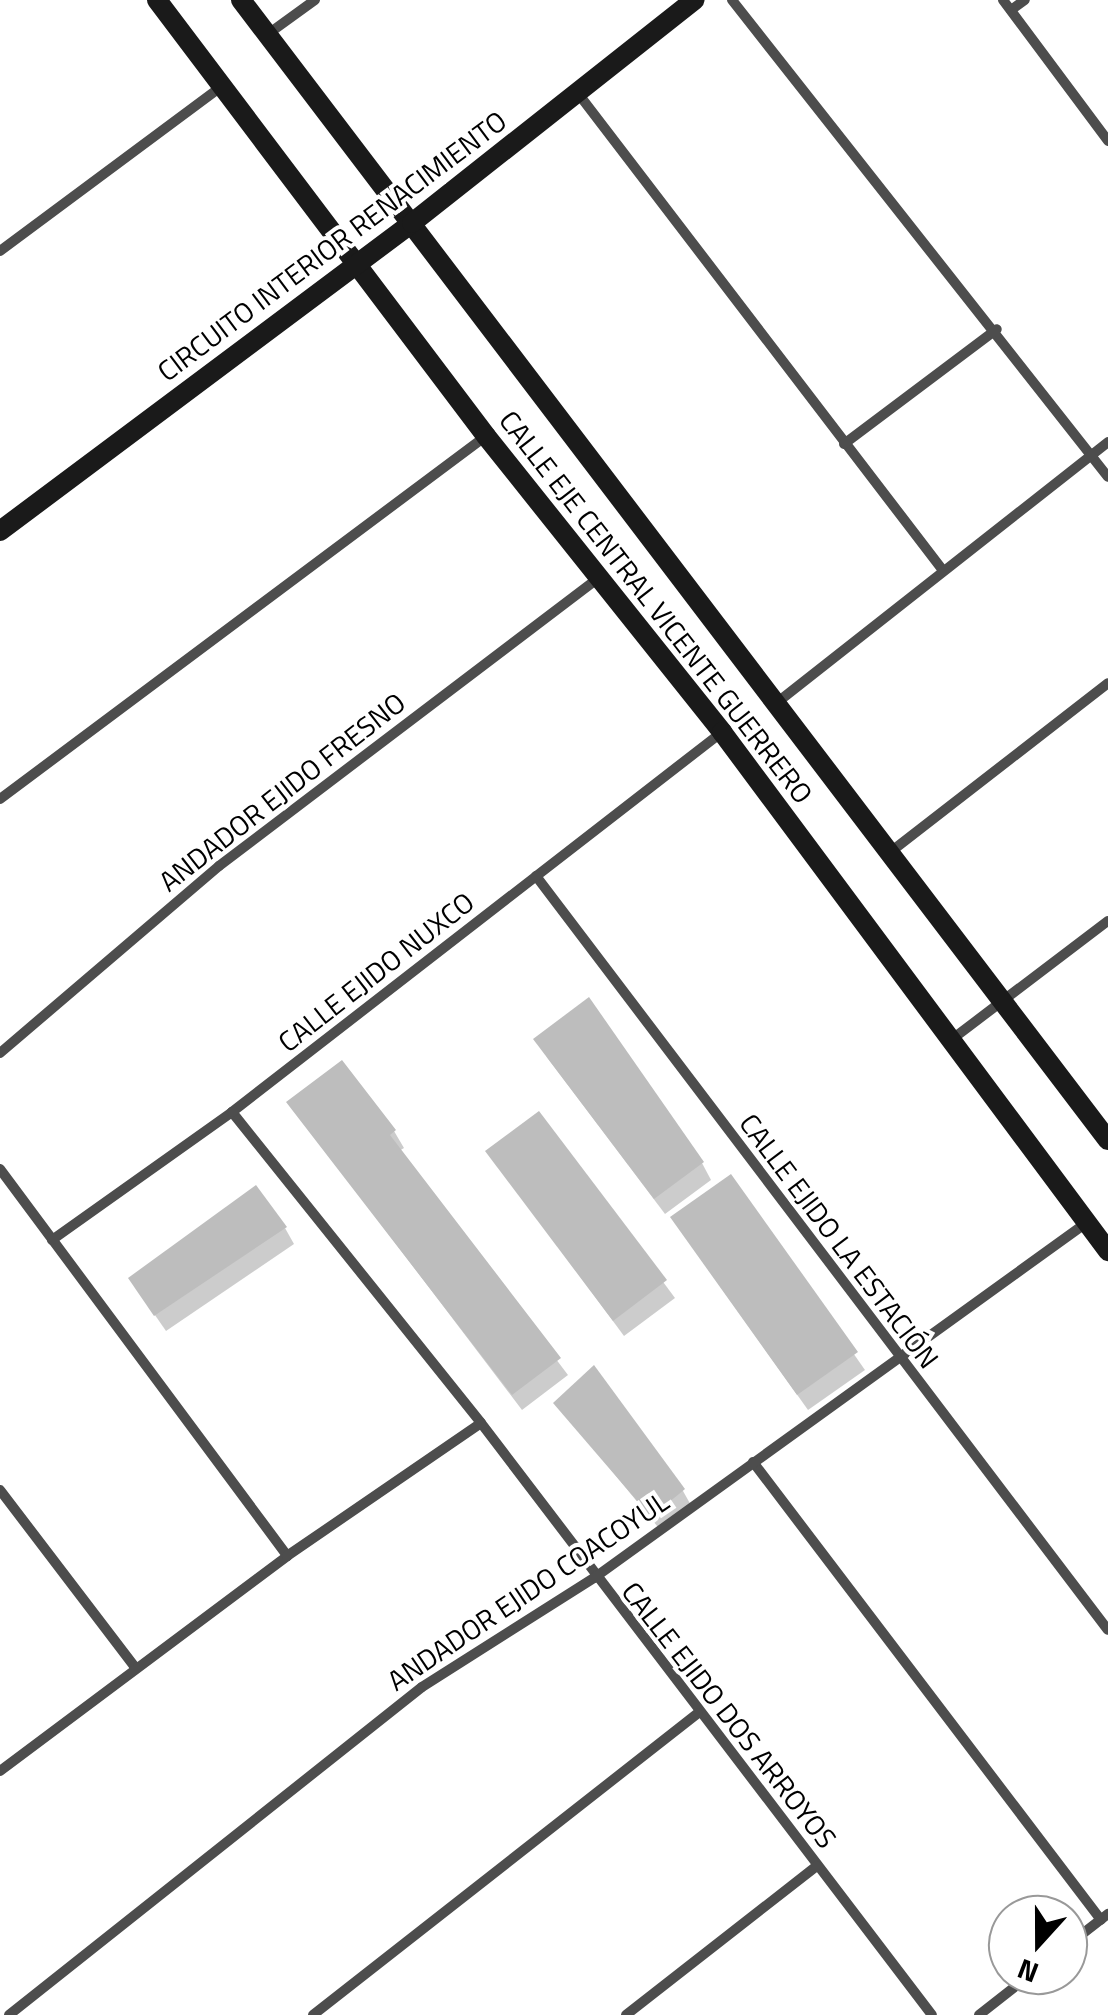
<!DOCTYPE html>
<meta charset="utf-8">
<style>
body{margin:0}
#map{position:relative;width:1108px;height:2015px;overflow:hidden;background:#fff;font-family:"Titillium Web",sans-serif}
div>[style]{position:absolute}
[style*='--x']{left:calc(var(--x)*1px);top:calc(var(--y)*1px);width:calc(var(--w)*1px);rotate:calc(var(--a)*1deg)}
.shadow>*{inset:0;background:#0003}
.building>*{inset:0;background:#bdbdbd}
.minor>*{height:10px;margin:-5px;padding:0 5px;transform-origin:5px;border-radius:5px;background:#4d4d4d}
.secondary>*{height:20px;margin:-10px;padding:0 10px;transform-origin:10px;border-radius:10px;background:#1a1a1a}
span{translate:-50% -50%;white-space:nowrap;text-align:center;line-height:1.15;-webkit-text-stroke:8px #fff;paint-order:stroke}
.street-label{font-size:28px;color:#000}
.north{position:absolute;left:988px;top:1895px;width:100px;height:100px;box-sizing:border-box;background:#fff;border:2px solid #999;border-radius:50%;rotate:201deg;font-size:28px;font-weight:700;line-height:40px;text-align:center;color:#000}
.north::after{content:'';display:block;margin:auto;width:35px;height:45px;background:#000;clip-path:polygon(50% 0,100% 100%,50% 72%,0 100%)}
</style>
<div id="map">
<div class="shadow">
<i style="clip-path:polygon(546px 1056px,702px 1163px,711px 1180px,665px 1214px)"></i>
<i style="clip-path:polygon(289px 1103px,394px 1131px,404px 1148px,399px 1151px,568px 1375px,522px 1410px)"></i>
<i style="clip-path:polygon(539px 1114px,675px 1298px,624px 1336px,488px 1152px)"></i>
<i style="clip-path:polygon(730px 1177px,865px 1370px,808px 1410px,683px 1234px)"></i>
<i style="clip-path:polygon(285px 1228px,294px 1244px,166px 1331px,141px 1295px)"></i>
<i style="clip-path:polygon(557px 1404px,683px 1491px,692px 1507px,662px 1532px)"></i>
</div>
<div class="building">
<i style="clip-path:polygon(589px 997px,704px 1162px,654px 1199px,533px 1039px)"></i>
<i style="clip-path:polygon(342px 1060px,396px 1130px,390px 1135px,561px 1358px,512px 1395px,286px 1102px)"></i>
<i style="clip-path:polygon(539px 1111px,667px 1280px,613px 1321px,485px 1151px)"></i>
<i style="clip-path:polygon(731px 1174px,858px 1352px,797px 1395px,670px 1217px)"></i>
<i style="clip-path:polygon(256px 1185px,287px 1227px,154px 1316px,128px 1278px)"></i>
<i style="clip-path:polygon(594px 1365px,685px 1489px,651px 1517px,553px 1403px)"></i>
</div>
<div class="minor">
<i style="--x:732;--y:0;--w:607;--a:51.75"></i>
<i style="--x:1003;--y:0;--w:176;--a:53.3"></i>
<i style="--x:1011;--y:10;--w:17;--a:-36"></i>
<i style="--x:268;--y:34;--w:58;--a:-35.9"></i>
<i style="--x:577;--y:92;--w:599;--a:52.59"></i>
<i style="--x:0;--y:251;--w:277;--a:-36.6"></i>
<i style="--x:844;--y:444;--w:191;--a:-36.9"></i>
<i style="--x:779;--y:701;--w:419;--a:-38.2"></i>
<i style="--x:0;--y:799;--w:607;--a:-36.76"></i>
<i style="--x:893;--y:850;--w:272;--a:-37.8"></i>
<i style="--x:536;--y:876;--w:946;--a:52.82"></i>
<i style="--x:951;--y:1040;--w:197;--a:-37.2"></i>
<i style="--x:0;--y:1053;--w:288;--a:-40.5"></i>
<i style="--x:219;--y:866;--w:478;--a:-37.2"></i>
<i style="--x:232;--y:1112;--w:398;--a:51.3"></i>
<i style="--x:481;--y:1423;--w:744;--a:52.7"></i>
<i style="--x:0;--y:1169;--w:482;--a:53.4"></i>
<i style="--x:52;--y:1240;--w:221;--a:-35.4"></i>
<i style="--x:232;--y:1112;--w:620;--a:-37.79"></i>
<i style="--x:753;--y:1462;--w:575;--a:52.77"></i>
<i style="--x:0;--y:1490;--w:223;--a:52.7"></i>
<i style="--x:0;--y:1771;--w:359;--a:-36.8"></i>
<i style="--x:287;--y:1556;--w:235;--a:-34.4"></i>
<i style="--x:1068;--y:1945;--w:51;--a:-37.8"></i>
<i style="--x:9;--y:2015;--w:527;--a:-38.46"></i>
<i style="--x:422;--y:1687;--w:204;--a:-32.4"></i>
<i style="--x:594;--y:1578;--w:607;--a:-35.81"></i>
<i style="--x:313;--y:2015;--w:489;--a:-38.1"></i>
<i style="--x:626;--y:2015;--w:242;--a:-38"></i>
<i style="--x:979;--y:2015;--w:65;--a:-38.1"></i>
</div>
<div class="secondary">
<i style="--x:157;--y:0;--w:546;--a:52.96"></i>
<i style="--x:486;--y:436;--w:379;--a:51.4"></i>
<i style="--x:722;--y:732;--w:647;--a:53.36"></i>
<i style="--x:241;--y:0;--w:1432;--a:52.75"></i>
<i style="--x:0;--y:531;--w:514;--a:-36.78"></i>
<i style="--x:412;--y:223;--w:360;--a:-38.3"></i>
</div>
<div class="street-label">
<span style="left:332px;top:246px;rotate:-37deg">CIRCUITO INTERIOR RENACIMIENTO</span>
<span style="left:656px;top:607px;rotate:52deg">CALLE EJE CENTRAL VICENTE GUERRERO</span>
<span style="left:282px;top:792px;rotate:-38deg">ANDADOR EJIDO FRESNO</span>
<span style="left:376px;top:972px;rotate:-38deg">CALLE EJIDO NUXCO</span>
<span style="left:839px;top:1241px;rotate:53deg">CALLE EJIDO LA ESTACIÓN</span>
<span style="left:528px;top:1591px;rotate:-34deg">ANDADOR EJIDO COACOYUL</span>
<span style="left:729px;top:1715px;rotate:52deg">CALLE EJIDO DOS ARROYOS</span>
</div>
<div class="north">N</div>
</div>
